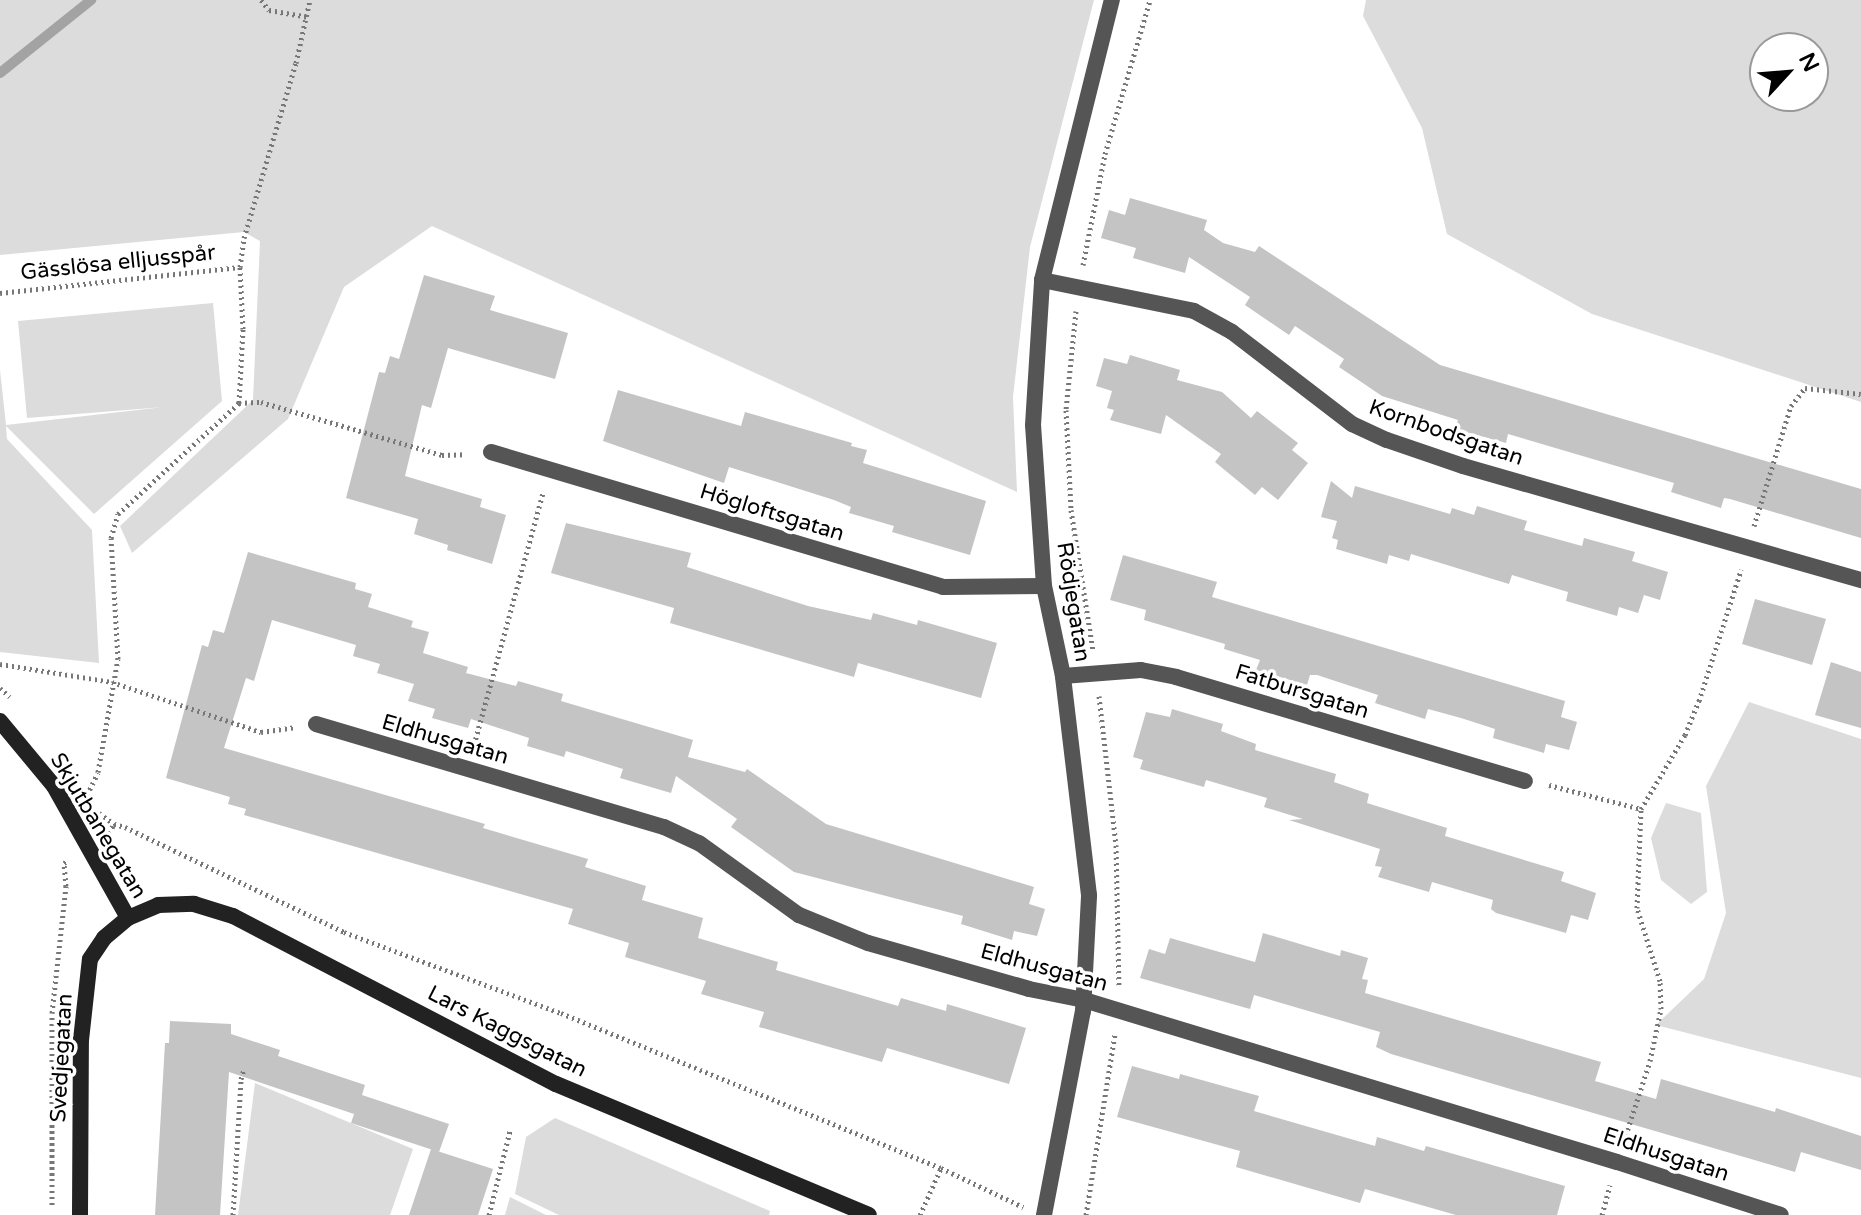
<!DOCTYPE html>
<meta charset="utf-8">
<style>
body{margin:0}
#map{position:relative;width:1861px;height:1215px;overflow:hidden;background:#fff;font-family:"Varela Round",sans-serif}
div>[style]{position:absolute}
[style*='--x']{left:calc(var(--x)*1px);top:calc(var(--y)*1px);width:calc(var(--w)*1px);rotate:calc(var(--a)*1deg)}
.green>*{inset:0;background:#dcdcdc}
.stream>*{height:10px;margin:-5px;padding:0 5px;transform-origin:5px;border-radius:5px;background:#a3a3a3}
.building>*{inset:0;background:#c4c4c4}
.path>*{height:5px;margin-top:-2.5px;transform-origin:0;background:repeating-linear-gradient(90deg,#777 0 2px,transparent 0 6px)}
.street>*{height:16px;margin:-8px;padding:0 8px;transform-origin:8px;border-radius:8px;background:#555}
.secondary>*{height:16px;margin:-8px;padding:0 8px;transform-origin:8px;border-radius:8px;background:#222}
span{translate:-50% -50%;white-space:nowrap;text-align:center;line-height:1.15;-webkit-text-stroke:7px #fff;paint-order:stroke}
.street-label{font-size:22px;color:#000}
.north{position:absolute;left:1749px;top:32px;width:80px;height:80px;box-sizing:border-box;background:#fff;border:2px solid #999;border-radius:50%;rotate:64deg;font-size:22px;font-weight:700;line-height:32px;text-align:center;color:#000}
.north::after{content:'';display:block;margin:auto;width:28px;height:36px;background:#000;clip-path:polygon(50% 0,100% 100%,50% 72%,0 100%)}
</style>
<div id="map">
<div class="green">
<i style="clip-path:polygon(0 0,1094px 0,1030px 247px,1013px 397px,1017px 492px,432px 226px,344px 287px,288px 419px,132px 553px,120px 526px,253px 400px,260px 241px,244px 232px,0 255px)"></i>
<i style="clip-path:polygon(evenodd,1366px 0,1861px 0,1861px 402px,1592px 314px,1447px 234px,1422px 128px,1363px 16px,1366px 0,1765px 48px,1813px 48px,1813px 96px,1765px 96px,1765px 48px)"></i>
<i style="clip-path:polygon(213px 303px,222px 401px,94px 514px,6px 426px,7px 439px,92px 530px,99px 663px,0 652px,0 370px,6px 425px,164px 407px,27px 418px,18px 321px)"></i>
<i style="clip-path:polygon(1749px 702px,1861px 739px,1861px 1078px,1656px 1025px,1704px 979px,1726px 913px,1706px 786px)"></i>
<i style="clip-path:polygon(1666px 803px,1701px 813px,1707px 892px,1691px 904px,1661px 880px,1651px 838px)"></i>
<i style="clip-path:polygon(255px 1083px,413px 1149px,390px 1215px,238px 1215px)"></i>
<i style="clip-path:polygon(555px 1118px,770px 1211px,769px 1215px,559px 1215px,515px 1194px,526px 1137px)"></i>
<i style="clip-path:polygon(510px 1197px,546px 1215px,505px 1215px)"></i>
</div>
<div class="stream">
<i style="--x:0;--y:73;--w:117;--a:-38.7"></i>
</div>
<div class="building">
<i style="clip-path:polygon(1130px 198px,1207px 220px,1204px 230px,1223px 243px,1255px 252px,1259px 246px,1440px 365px,1861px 489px,1861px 538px,1730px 499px,1724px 498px,1721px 508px,1671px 492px,1674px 483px,1508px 434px,1506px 443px,1455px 429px,1458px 420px,1382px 396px,1339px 367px,1344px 359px,1295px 326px,1289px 335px,1245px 305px,1250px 297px,1189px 257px,1185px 273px,1133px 258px,1136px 248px,1101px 238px,1109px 210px,1125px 215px)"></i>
<i style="clip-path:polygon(424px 275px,495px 296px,490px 310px,568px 333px,555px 379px,448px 348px,431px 408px,422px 405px,405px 476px,482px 499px,480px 507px,506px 515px,492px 564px,447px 550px,448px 545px,414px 534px,418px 519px,346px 498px,379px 372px,385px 373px,390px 356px,399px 359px)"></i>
<i style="clip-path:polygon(1130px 355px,1180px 370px,1177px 380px,1222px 392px,1251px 418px,1257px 411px,1298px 443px,1292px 450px,1308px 463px,1278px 500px,1262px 487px,1255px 495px,1215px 462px,1221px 454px,1166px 415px,1161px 434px,1110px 420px,1114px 410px,1107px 408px,1112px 391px,1096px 386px,1104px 358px,1127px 364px)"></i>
<i style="clip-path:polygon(618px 390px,741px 426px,745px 412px,852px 443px,851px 446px,867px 450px,863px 463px,986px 501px,970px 555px,892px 532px,894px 526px,849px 513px,851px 507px,834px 500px,729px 467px,724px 483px,603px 441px)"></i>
<i style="clip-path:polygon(1331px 481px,1352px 498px,1355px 486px,1450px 514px,1452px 508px,1474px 515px,1477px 506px,1527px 521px,1524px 530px,1582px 546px,1584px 538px,1635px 552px,1632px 561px,1668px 572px,1660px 600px,1644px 595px,1638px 613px,1619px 607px,1617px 616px,1566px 601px,1568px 592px,1512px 575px,1509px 584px,1411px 554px,1409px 561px,1389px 555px,1387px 564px,1336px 549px,1338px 540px,1332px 538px,1337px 521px,1321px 517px)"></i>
<i style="clip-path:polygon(566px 523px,691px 553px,687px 567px,808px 606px,871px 620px,873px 613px,917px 625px,918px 620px,997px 643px,981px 698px,858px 663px,854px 677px,670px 623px,674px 608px,551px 573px)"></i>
<i style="clip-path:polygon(248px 552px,356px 583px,355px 589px,372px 594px,368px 607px,413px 621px,411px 627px,429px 632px,423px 653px,468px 667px,466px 673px,516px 686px,518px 681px,563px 694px,561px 701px,693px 740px,688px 757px,745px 772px,747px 769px,826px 824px,1034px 887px,1029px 904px,1045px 909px,1037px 936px,1014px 931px,1012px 940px,961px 924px,963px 916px,794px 872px,731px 827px,737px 819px,676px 776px,671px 793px,620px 778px,623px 769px,566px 751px,564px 757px,527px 746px,529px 738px,471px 719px,468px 728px,432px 718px,435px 709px,408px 701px,414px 684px,377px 673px,380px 664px,353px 656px,356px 645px,272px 620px,254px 681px,246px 678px,224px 748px,485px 824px,483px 828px,588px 859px,585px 867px,646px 886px,642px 900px,703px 918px,698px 938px,778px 962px,776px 970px,898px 1006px,901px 998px,946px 1011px,947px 1004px,1026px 1028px,1009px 1084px,887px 1048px,882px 1062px,759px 1027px,764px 1012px,701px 994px,706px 981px,625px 957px,629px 943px,568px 924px,573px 909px,244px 815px,246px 809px,228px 804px,230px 797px,166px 778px,202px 645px,208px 647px,213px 630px,224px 633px)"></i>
<i style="clip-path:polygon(1123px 555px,1217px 582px,1212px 597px,1565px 701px,1561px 717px,1577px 722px,1569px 750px,1546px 744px,1544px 753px,1493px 738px,1495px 729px,1461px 718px,1428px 709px,1425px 719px,1375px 703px,1378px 695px,1317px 675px,1310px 675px,1307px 685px,1256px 670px,1260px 660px,1224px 649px,1225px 644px,1144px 620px,1146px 610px,1110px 600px)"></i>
<i style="clip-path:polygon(1755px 599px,1826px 619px,1812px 665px,1742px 644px)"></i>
<i style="clip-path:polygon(1831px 662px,1861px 672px,1861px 728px,1815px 715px)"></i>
<i style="clip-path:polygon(1172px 709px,1223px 724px,1221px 731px,1256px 744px,1255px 750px,1336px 774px,1334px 782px,1369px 794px,1367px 803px,1447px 828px,1445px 836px,1564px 872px,1561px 881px,1596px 893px,1588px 920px,1571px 915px,1566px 933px,1496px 913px,1491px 909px,1493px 900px,1432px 882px,1429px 892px,1378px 877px,1382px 867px,1375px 866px,1380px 849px,1289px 820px,1303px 819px,1264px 807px,1267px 798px,1206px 780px,1204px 787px,1140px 769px,1143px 760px,1133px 757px,1146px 712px,1170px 717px)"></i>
<i style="clip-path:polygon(1263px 933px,1340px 956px,1341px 950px,1368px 958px,1362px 979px,1368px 980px,1365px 993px,1601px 1062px,1595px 1081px,1656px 1099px,1661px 1079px,1775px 1112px,1776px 1108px,1861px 1136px,1861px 1170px,1801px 1152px,1795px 1172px,1391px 1054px,1376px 1047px,1380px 1032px,1254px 995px,1250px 1009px,1140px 978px,1149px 949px,1165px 954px,1170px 938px,1255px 962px)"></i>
<i style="clip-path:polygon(170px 1021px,231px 1024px,231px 1034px,280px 1050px,278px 1056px,365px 1085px,362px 1095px,449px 1124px,439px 1152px,351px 1123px,354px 1114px,229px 1072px,220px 1215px,155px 1215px,165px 1043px,169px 1043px)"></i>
<i style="clip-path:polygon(1132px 1066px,1179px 1079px,1180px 1074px,1259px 1096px,1254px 1111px,1375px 1146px,1377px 1137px,1424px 1151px,1426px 1146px,1565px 1186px,1557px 1215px,1456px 1215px,1365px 1189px,1360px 1203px,1236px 1167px,1240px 1151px,1117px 1117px)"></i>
<i style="clip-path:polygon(431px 1149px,493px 1169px,478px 1215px,409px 1215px)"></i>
</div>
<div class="path">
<i style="--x:261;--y:0;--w:13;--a:51"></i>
<i style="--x:269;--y:10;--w:39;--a:10"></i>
<i style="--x:1083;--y:265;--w:113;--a:-78.8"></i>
<i style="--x:1105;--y:154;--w:160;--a:-73.7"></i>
<i style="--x:0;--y:293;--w:241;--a:-6.2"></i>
<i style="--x:1076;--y:311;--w:100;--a:95.8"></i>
<i style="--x:1066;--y:410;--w:100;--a:87.1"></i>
<i style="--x:1071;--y:510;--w:142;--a:81.1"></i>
<i style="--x:239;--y:403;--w:22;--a:-3"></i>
<i style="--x:261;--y:402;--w:189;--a:16.3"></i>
<i style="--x:442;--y:455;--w:24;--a:-2"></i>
<i style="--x:1754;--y:526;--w:126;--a:-72.9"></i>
<i style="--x:1791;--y:406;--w:23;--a:-52"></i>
<i style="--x:1805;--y:388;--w:56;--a:6.1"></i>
<i style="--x:0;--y:664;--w:113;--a:9.1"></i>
<i style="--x:112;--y:682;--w:157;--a:18.6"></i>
<i style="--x:261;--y:732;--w:34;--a:-8"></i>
<i style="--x:0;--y:688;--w:13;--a:42"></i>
<i style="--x:1099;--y:696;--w:150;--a:83.5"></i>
<i style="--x:1116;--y:845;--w:140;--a:88.8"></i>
<i style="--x:474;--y:745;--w:262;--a:-74.7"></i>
<i style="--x:1549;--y:785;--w:95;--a:14.6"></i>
<i style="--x:87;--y:795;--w:25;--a:-64"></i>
<i style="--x:98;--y:772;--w:115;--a:-80"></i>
<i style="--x:118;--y:659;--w:121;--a:-93.3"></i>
<i style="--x:111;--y:538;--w:25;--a:-74"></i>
<i style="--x:118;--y:514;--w:164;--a:-42.5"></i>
<i style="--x:239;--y:403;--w:74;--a:-86.9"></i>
<i style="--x:243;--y:329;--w:62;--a:-92.8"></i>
<i style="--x:240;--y:267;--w:29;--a:-82"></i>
<i style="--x:244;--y:238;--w:183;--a:-73.5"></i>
<i style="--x:296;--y:63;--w:65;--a:-77.5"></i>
<i style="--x:99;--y:813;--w:19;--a:36"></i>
<i style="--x:109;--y:833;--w:10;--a:-61"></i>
<i style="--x:114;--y:824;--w:11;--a:15"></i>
<i style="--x:125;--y:827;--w:243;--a:25.6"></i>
<i style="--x:344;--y:932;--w:232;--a:20.5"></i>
<i style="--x:561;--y:1013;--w:410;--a:22.2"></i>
<i style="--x:941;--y:1168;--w:91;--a:25.4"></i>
<i style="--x:1624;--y:1141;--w:84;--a:-72"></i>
<i style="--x:1650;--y:1061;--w:53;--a:-78.1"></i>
<i style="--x:1661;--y:1009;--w:28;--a:-92"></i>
<i style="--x:1660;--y:981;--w:77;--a:-107.5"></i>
<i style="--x:1637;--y:908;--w:99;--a:-87.7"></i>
<i style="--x:1641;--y:809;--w:86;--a:-59.3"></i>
<i style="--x:1685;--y:735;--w:37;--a:-68"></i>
<i style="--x:1699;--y:701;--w:138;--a:-72.2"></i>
<i style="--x:52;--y:1205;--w:192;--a:-90"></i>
<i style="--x:52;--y:1013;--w:128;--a:-83.7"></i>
<i style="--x:66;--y:886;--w:23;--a:-95"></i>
<i style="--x:64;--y:863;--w:4;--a:-34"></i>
<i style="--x:233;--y:1215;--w:136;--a:-86.6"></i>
<i style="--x:241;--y:1079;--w:10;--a:-73"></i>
<i style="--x:489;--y:1215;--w:87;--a:-76"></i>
<i style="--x:920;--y:1215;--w:51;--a:-65.9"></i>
<i style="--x:1086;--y:1215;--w:183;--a:-80.9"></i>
<i style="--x:1602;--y:1215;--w:31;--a:-75"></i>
</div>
<div class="street">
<i style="--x:1042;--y:280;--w:155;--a:11.5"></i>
<i style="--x:1194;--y:311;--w:43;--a:28.9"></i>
<i style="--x:1232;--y:332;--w:151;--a:37.5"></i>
<i style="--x:1352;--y:424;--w:38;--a:25"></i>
<i style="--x:1387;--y:440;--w:80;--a:18.9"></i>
<i style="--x:1463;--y:466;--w:414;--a:16"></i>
<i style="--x:491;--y:452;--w:472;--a:16.6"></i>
<i style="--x:943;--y:587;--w:101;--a:-0.6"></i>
<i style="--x:1063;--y:676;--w:78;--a:-4.4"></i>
<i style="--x:1141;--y:670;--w:36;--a:11"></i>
<i style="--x:1176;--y:677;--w:364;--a:16.6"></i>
<i style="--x:316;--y:724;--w:363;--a:16.5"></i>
<i style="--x:664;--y:827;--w:38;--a:25"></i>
<i style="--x:699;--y:843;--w:123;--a:35.8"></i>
<i style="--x:799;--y:915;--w:74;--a:22.1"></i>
<i style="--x:868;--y:943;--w:167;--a:15.9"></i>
<i style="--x:1029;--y:989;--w:56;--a:11.3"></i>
<i style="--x:1084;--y:1000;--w:557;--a:16.91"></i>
<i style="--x:1617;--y:1162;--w:172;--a:17.9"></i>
<i style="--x:1044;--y:1215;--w:208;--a:-79.2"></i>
<i style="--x:1083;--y:1011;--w:116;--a:-87"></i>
<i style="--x:1089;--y:895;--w:221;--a:-96.8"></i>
<i style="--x:1063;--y:676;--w:92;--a:-101.9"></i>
<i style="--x:1044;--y:586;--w:161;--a:-93.9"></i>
<i style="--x:1033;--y:425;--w:145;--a:-86.4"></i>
<i style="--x:1042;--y:280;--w:289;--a:-76"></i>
</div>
<div class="secondary">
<i style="--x:0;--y:721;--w:85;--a:50.3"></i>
<i style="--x:54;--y:786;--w:151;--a:60.7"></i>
<i style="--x:80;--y:1215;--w:175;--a:-89.7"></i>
<i style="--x:81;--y:1040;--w:81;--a:-83.7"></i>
<i style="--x:90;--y:959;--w:25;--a:-56"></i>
<i style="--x:104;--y:938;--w:31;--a:-40"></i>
<i style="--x:128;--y:918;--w:33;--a:-23"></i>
<i style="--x:158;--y:905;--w:36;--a:-2"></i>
<i style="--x:194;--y:904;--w:41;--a:17.1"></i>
<i style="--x:233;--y:916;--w:364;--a:27.5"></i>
<i style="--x:556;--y:1084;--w:339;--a:22.7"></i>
</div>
<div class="street-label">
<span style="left:118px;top:263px;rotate:-6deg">Gässlösa elljusspår</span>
<span style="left:1446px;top:433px;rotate:19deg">Kornbodsgatan</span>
<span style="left:772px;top:513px;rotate:17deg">Högloftsgatan</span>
<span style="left:1073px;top:602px;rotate:81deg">Rödjegatan</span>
<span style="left:1302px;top:692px;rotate:17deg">Fatbursgatan</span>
<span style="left:445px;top:740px;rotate:16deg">Eldhusgatan</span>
<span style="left:98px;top:826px;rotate:59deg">Skjutbanegatan</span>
<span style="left:1044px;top:968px;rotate:15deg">Eldhusgatan</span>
<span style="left:507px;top:1032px;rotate:27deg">Lars Kaggsgatan</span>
<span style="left:62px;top:1058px;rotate:-87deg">Svedjegatan</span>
<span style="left:1666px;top:1155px;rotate:18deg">Eldhusgatan</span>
</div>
<div class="north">N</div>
</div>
